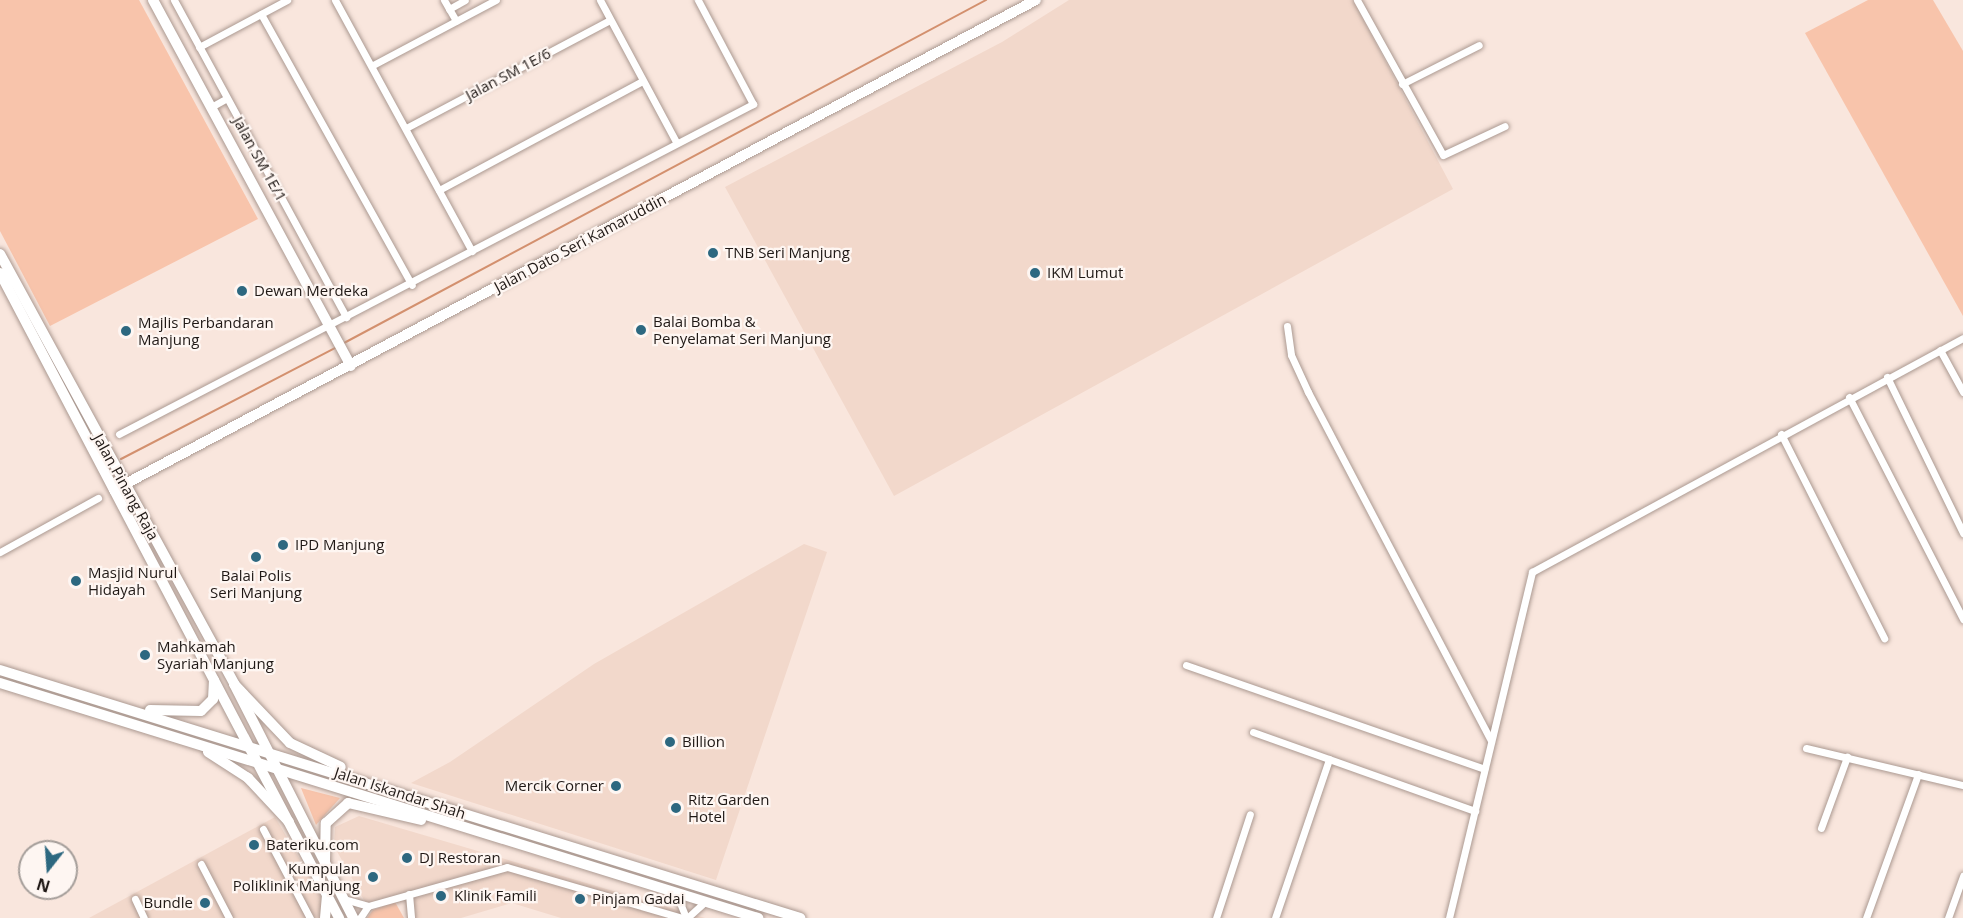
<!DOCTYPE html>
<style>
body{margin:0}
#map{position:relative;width:1963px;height:918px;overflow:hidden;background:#f9e6dd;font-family:"Open Sans",sans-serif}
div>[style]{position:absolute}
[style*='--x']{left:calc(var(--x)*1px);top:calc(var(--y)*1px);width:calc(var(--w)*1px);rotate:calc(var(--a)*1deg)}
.built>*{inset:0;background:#f2d8cb}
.green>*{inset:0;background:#f8c4ab}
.stream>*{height:2px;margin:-1px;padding:0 1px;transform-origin:1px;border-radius:1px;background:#d3906e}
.roads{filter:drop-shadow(0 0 2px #ab9991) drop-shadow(0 0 2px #ab9991)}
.street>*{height:7px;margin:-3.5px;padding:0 3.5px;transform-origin:3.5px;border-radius:3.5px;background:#fff}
.secondary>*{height:10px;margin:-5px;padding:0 5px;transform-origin:5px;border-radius:5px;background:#fff}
.primary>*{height:10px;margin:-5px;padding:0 5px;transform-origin:5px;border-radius:5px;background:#fff}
.dots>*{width:16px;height:16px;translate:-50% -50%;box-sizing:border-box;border:3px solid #fef6f2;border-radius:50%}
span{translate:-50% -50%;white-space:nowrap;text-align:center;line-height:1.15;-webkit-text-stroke:4.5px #fef6f2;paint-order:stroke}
.street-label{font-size:15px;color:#201916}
.poi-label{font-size:15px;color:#201916}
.left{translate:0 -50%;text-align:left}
.right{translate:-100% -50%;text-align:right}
.north{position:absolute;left:18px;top:840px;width:60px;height:60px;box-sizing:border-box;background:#fef6f2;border:2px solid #a59e9a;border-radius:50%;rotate:197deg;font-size:16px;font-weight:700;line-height:24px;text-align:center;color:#201916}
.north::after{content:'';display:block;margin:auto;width:21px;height:27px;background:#2d6880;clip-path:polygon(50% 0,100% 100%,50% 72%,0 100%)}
</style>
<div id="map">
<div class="built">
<i style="clip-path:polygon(1069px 0,1353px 0,1453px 189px,894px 496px,725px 187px,1002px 42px)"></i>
<i style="clip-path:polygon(804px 544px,827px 552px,716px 880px,411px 783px,450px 762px,594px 664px)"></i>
<i style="clip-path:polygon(359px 816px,705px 918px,561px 918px,512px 903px,461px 918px,407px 918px,405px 901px,369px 909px,334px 846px,335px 827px)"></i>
<i style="clip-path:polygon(275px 817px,334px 918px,89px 918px)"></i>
</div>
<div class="green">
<i style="clip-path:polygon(0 0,139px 0,258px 219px,50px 326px,0 231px)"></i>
<i style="clip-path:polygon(1868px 0,1933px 0,1963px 51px,1963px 316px,1805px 33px)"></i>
<i style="clip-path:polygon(301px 788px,340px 798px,316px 825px)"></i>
<i style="clip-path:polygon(395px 902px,404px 918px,367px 918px,373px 910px)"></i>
</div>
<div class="stream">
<i style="--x:344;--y:343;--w:728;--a:-28.11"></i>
<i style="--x:121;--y:459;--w:243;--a:-27.4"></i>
</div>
<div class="roads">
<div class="street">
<i style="--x:174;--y:0;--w:361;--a:61.5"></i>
<i style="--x:335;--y:0;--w:286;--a:61.4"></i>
<i style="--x:444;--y:0;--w:24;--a:60"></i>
<i style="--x:600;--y:0;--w:161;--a:61.8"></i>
<i style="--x:1357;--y:0;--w:177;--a:61"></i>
<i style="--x:1443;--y:155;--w:68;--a:-25.1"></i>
<i style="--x:449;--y:9;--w:18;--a:-29"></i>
<i style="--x:261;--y:14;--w:310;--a:60.9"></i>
<i style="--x:199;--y:47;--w:100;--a:-28.1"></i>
<i style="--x:373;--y:65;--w:139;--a:-27.9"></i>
<i style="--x:1402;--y:84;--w:86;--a:-26.9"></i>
<i style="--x:211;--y:107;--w:18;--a:-29"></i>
<i style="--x:406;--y:128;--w:231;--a:-27.9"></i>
<i style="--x:439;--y:190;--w:230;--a:-28.2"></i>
<i style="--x:1287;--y:326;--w:29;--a:82"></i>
<i style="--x:1291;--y:355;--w:41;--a:65.3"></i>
<i style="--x:1308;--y:392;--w:393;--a:62.3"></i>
<i style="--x:1940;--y:350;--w:48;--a:61.3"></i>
<i style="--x:1887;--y:377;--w:174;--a:64"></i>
<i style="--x:1849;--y:397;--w:250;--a:62.8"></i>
<i style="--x:119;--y:434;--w:715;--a:-27.5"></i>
<i style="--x:753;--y:104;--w:118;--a:-117.9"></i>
<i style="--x:1781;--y:434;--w:229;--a:63.2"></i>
<i style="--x:0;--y:552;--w:112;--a:-28.9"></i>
<i style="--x:1186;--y:665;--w:316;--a:19.2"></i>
<i style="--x:1253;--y:732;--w:236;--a:19.6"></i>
<i style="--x:1806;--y:748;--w:161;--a:13.3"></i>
<i style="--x:1821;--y:828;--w:76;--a:-69.9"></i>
<i style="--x:263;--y:829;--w:101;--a:62.2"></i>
<i style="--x:201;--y:864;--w:61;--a:62.6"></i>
<i style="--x:676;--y:893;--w:27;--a:68"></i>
<i style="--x:409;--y:894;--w:24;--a:85"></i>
<i style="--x:135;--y:899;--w:21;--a:65"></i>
<i style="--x:344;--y:899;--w:25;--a:16"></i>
<i style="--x:368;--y:906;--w:144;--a:-15.7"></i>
<i style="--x:507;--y:867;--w:182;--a:16.2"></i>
<i style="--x:360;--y:918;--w:14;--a:-56"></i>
<i style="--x:687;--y:918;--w:24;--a:-42"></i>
<i style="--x:1216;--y:918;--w:109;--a:-71.9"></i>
<i style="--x:1275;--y:918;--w:168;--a:-71.2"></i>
<i style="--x:1449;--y:918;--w:356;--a:-76.5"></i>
<i style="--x:1532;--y:572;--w:490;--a:-28.5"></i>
<i style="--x:1866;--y:918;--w:153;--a:-70.1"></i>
<i style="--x:1948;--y:918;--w:45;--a:-70.3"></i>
</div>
<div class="secondary">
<i style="--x:153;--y:0;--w:416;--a:61.6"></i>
<i style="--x:0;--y:254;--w:490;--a:61.4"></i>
<i style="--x:234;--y:684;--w:263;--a:63"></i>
<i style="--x:0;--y:273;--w:729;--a:62.27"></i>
<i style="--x:114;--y:490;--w:1044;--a:-27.99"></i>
<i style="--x:325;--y:918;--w:22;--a:-85"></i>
</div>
<div class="primary">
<i style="--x:0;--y:670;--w:838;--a:17.22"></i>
<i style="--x:0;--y:683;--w:794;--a:17.22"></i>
<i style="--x:234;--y:684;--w:81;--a:46.5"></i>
<i style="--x:290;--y:743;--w:56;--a:25.2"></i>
<i style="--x:150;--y:710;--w:51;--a:1.1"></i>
<i style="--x:201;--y:711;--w:17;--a:-45"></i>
<i style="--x:213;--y:699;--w:19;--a:-87"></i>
<i style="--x:208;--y:752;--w:48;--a:33"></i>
<i style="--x:248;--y:778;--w:60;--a:47"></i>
<i style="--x:325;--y:862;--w:39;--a:-89"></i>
<i style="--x:326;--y:823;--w:30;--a:-42"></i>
<i style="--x:348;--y:803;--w:75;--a:13.1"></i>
</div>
</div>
<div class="dots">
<i style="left:713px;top:253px;background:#2d6880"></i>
<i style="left:1035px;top:273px;background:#2d6880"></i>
<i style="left:242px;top:291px;background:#2d6880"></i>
<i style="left:641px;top:330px;background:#2d6880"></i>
<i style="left:126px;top:331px;background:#2d6880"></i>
<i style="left:283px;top:545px;background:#2d6880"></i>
<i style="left:256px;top:557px;background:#2d6880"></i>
<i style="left:76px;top:581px;background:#2d6880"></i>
<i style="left:145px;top:655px;background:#2d6880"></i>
<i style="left:670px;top:742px;background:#2d6880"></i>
<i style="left:616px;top:786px;background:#2d6880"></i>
<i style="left:676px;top:808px;background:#2d6880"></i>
<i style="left:254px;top:845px;background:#2d6880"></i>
<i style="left:407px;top:858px;background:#2d6880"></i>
<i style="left:373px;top:877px;background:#2d6880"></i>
<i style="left:441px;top:896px;background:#2d6880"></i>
<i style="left:580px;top:899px;background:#2d6880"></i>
<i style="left:205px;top:903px;background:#2d6880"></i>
</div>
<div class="street-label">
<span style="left:508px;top:74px;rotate:-28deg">Jalan SM 1E/6</span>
<span style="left:260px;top:159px;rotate:61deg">Jalan SM 1E/1</span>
<span style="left:580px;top:243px;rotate:-28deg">Jalan Dato Seri Kamaruddin</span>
<span style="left:126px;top:487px;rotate:61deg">Jalan Pinang Raja</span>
<span style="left:400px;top:793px;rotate:18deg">Jalan Iskandar Shah</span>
</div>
<div class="poi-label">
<span class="left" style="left:725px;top:253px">TNB Seri Manjung</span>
<span class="left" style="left:1047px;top:273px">IKM Lumut</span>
<span class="left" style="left:254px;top:291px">Dewan Merdeka</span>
<span class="left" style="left:653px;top:330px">Balai Bomba &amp;<br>Penyelamat Seri Manjung</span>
<span class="left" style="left:138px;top:331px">Majlis Perbandaran<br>Manjung</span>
<span class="left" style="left:295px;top:545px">IPD Manjung</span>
<span class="left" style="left:88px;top:581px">Masjid Nurul<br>Hidayah</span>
<span style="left:256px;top:584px">Balai Polis<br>Seri Manjung</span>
<span class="left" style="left:157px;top:655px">Mahkamah<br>Syariah Manjung</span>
<span class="left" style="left:682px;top:742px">Billion</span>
<span class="right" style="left:604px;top:786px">Mercik Corner</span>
<span class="left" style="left:688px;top:808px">Ritz Garden<br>Hotel</span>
<span class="left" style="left:266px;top:845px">Bateriku.com</span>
<span class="left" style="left:419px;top:858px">DJ Restoran</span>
<span class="right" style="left:360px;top:877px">Kumpulan<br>Poliklinik Manjung</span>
<span class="left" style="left:454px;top:896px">Klinik Famili</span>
<span class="left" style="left:592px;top:899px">Pinjam Gadai</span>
<span class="right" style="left:193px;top:903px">Bundle</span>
</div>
<div class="north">N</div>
</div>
